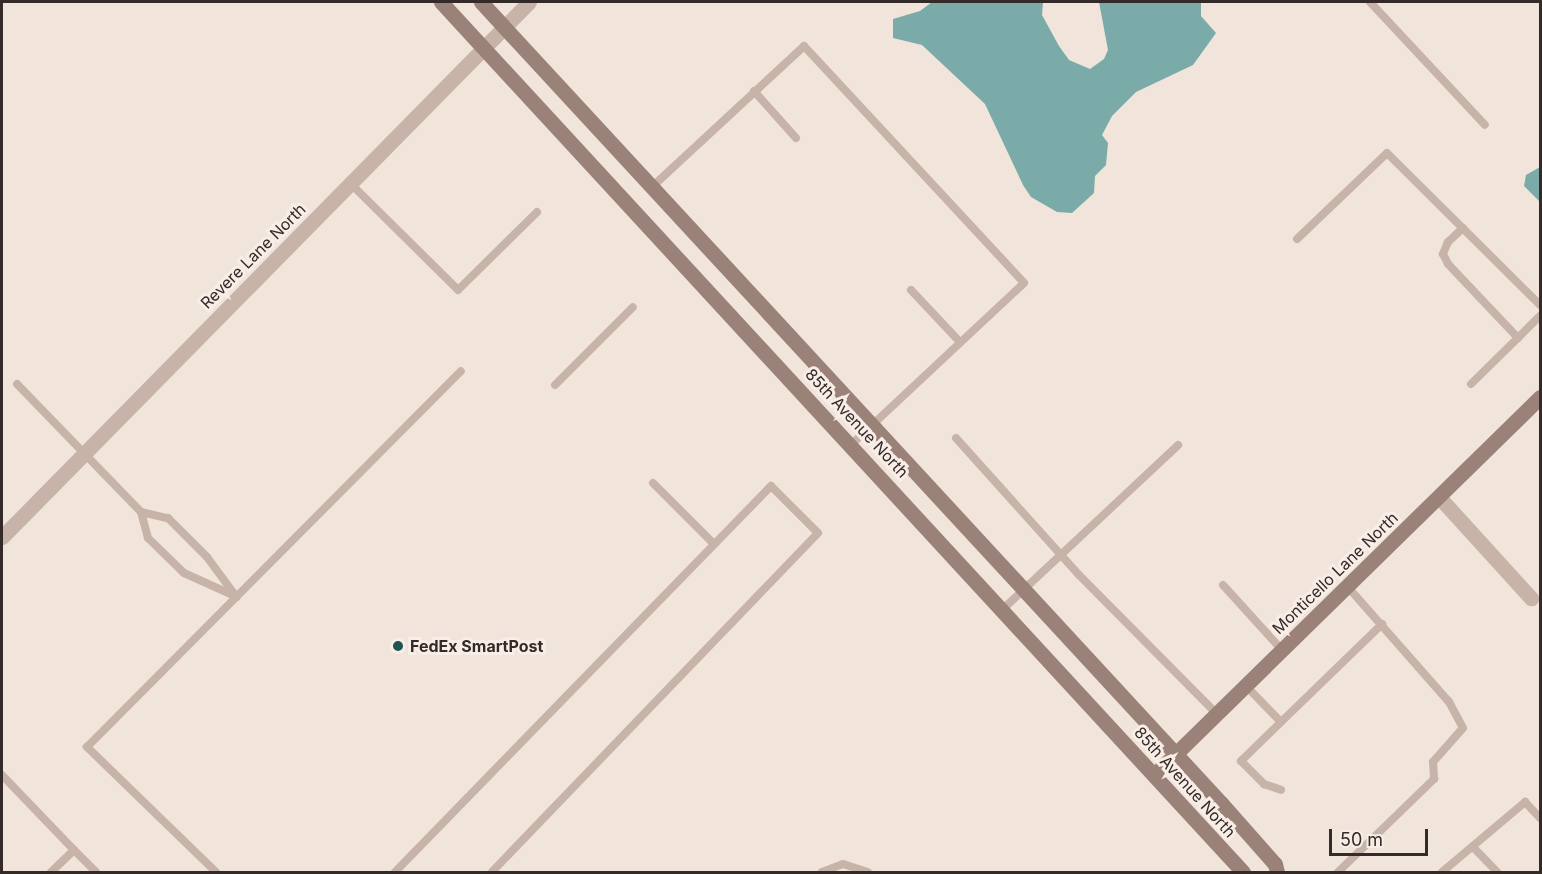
<!DOCTYPE html>
<style>
body{margin:0}
#map{position:relative;width:1542px;height:874px;overflow:hidden;background:#f0e4db;font-family:Inter,sans-serif}
div>[style]{position:absolute}
[style*='--x']{left:calc(var(--x)*1px);top:calc(var(--y)*1px);width:calc(var(--w)*1px);rotate:calc(var(--a)*1deg)}
.water>*{inset:0;background:#7baba8}
.lane>*{height:8px;margin:-4px;padding:0 4px;transform-origin:4px;border-radius:4px;background:#c7b3a7}
.street>*{height:15px;margin:-7.5px;padding:0 7.5px;transform-origin:7.5px;border-radius:7.5px;background:#c7b3a7}
.secondary>*{height:15px;margin:-7.5px;padding:0 7.5px;transform-origin:7.5px;border-radius:7.5px;background:#9b8279}
.dots>*{width:16px;height:16px;translate:-50% -50%;box-sizing:border-box;border:3px solid #f8eee7;border-radius:50%}
span{translate:-50% -50%;white-space:nowrap;text-align:center;line-height:1.15;-webkit-text-stroke:6px #f8eee7;paint-order:stroke}
.street-label{font-size:16px;color:#342a27}
.poi-label{font-size:16px;color:#342a27;font-weight:700}
.left{translate:0 -50%;text-align:left}
.frame{position:absolute;inset:0;border:3px solid #342a27;pointer-events:none}
.scale{position:absolute;left:1329px;top:829px;width:99px;height:27px;box-sizing:border-box;border:3px solid #342a27;border-top:0;padding-left:8px;font-size:18px;line-height:21px;white-space:nowrap;color:#342a27;-webkit-text-stroke:4px #f8eee7;paint-order:stroke}
</style>
<div id="map">
<div class="water">
<i style="clip-path:polygon(932px 2px,1043px 2px,1042px 15px,1059px 46px,1069px 60px,1090px 69px,1104px 59px,1108px 50px,1099px 2px,1201px 2px,1201px 16px,1216px 33px,1193px 65px,1136px 92px,1112px 116px,1102px 135px,1108px 143px,1106px 165px,1095px 176px,1094px 193px,1072px 213px,1057px 212px,1031px 197px,1023px 185px,985px 104px,922px 45px,893px 38px,893px 19px,920px 11px)"></i>
<i style="clip-path:polygon(1540px 167px,1540px 202px,1524px 186px,1526px 175px)"></i>
</div>
<div class="lane">
<i style="--x:1370;--y:2;--w:168;--a:46.9"></i>
<i style="--x:754;--y:91;--w:63;--a:48.2"></i>
<i style="--x:350;--y:183;--w:152;--a:44.7"></i>
<i style="--x:458;--y:290;--w:111;--a:-44.6"></i>
<i style="--x:653;--y:186;--w:206;--a:-42.8"></i>
<i style="--x:804;--y:46;--w:323;--a:47.1"></i>
<i style="--x:1024;--y:283;--w:237;--a:136.9"></i>
<i style="--x:1463;--y:228;--w:21;--a:137"></i>
<i style="--x:1448;--y:242;--w:13;--a:113"></i>
<i style="--x:1443;--y:254;--w:11;--a:63"></i>
<i style="--x:1448;--y:264;--w:102;--a:46.6"></i>
<i style="--x:1297;--y:239;--w:124;--a:-43.7"></i>
<i style="--x:1387;--y:153;--w:216;--a:44.8"></i>
<i style="--x:911;--y:290;--w:71;--a:46.7"></i>
<i style="--x:17;--y:384;--w:178;--a:45.9"></i>
<i style="--x:141;--y:512;--w:27;--a:75"></i>
<i style="--x:148;--y:538;--w:50;--a:44.2"></i>
<i style="--x:184;--y:573;--w:58;--a:24.4"></i>
<i style="--x:1471;--y:384;--w:97;--a:-44.6"></i>
<i style="--x:555;--y:385;--w:110;--a:-45"></i>
<i style="--x:956;--y:438;--w:184;--a:48.1"></i>
<i style="--x:1079;--y:575;--w:196;--a:45.2"></i>
<i style="--x:653;--y:483;--w:86;--a:45"></i>
<i style="--x:141;--y:512;--w:28;--a:13"></i>
<i style="--x:168;--y:518;--w:55;--a:45"></i>
<i style="--x:207;--y:557;--w:47;--a:53.6"></i>
<i style="--x:1223;--y:585;--w:88;--a:47.8"></i>
<i style="--x:1003;--y:609;--w:240;--a:-43.1"></i>
<i style="--x:1246;--y:686;--w:50;--a:45.8"></i>
<i style="--x:1281;--y:722;--w:56;--a:135.7"></i>
<i style="--x:1241;--y:761;--w:33;--a:45"></i>
<i style="--x:1264;--y:784;--w:18;--a:19"></i>
<i style="--x:1281;--y:722;--w:141;--a:-44.1"></i>
<i style="--x:2;--y:775;--w:104;--a:46.2"></i>
<i style="--x:74;--y:850;--w:32;--a:136"></i>
<i style="--x:1473;--y:847;--w:35;--a:46"></i>
<i style="--x:74;--y:850;--w:31;--a:45"></i>
<i style="--x:216;--y:872;--w:180;--a:-135.9"></i>
<i style="--x:87;--y:747;--w:530;--a:-45.15"></i>
<i style="--x:395;--y:872;--w:539;--a:-45.75"></i>
<i style="--x:771;--y:486;--w:66;--a:45"></i>
<i style="--x:818;--y:533;--w:470;--a:133.9"></i>
<i style="--x:822;--y:872;--w:22;--a:-21"></i>
<i style="--x:843;--y:864;--w:26;--a:18"></i>
<i style="--x:1338;--y:872;--w:134;--a:-44.1"></i>
<i style="--x:1434;--y:779;--w:17;--a:-93"></i>
<i style="--x:1433;--y:762;--w:45;--a:-48.6"></i>
<i style="--x:1463;--y:728;--w:30;--a:-118"></i>
<i style="--x:1449;--y:702;--w:153;--a:-131.3"></i>
<i style="--x:1442;--y:872;--w:109;--a:-40.1"></i>
<i style="--x:1525;--y:802;--w:22;--a:47"></i>
</div>
<div class="street">
<i style="--x:1439;--y:497;--w:137;--a:47.7"></i>
<i style="--x:2;--y:537;--w:751;--a:-45.43"></i>
</div>
<div class="secondary">
<i style="--x:441;--y:2;--w:1183;--a:47.33"></i>
<i style="--x:481;--y:2;--w:1091;--a:47.27"></i>
<i style="--x:1221;--y:803;--w:81;--a:48.5"></i>
<i style="--x:1275;--y:864;--w:8;--a:76"></i>
<i style="--x:1155;--y:774;--w:539;--a:-44.4"></i>
</div>
<div class="dots">
<i style="left:398px;top:646px;background:#1f5351"></i>
</div>
<div class="street-label">
<span style="left:253px;top:256px;rotate:-45deg">Revere Lane North</span>
<span style="left:857px;top:423px;rotate:47deg">85th Avenue North</span>
<span style="left:1335px;top:573px;rotate:-44deg">Monticello Lane North</span>
<span style="left:1185px;top:782px;rotate:48deg">85th Avenue North</span>
</div>
<div class="poi-label">
<span class="left" style="left:410px;top:646px">FedEx SmartPost</span>
</div>
<div class="frame"></div>
<div class="scale">50 m</div>
</div>
